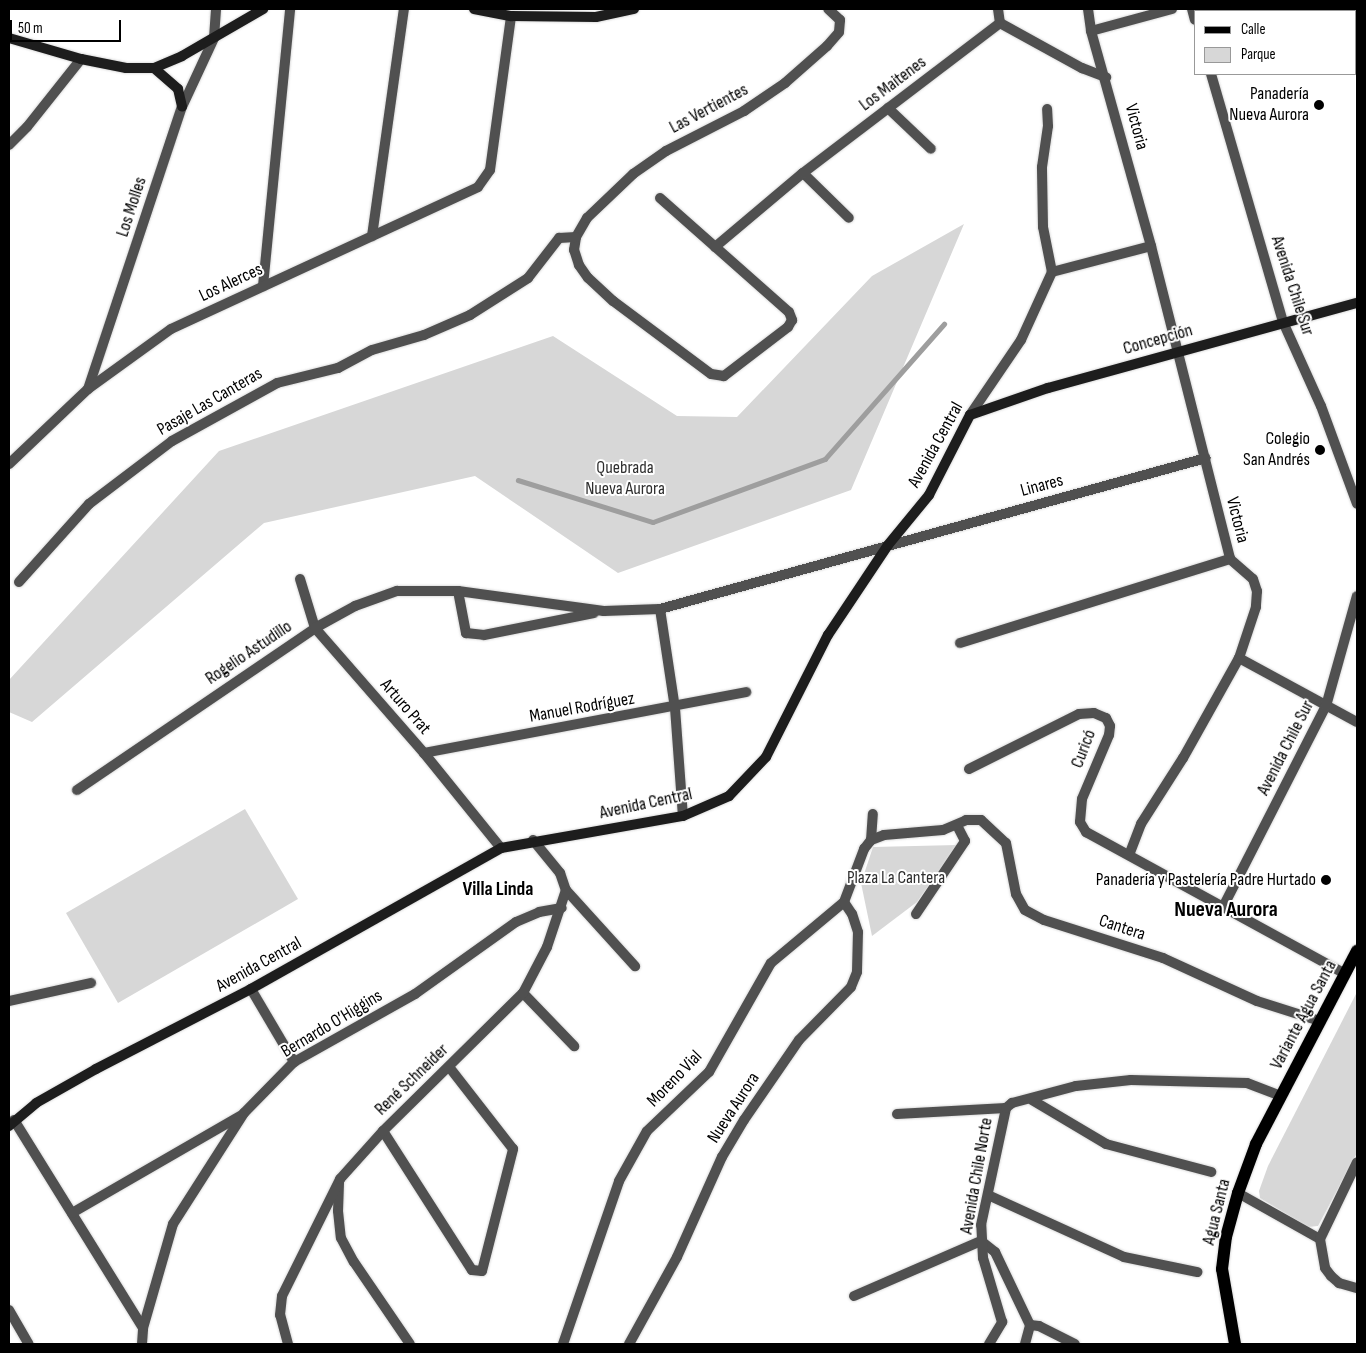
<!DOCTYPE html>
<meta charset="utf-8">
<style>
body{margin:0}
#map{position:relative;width:1366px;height:1353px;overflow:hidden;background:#fff;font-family:"Sofia Sans Condensed",sans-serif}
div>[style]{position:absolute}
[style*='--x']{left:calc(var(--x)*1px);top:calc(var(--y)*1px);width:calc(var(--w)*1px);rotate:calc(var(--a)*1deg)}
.green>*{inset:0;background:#d7d7d7}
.stream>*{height:4.5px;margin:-2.25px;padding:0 2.25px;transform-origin:2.25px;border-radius:2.25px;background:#9e9e9e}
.roads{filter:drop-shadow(0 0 1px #dbdbdb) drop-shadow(0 0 1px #dbdbdb)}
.street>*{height:10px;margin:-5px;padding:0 5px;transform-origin:5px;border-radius:5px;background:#505050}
.secondary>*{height:10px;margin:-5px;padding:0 5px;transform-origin:5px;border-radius:5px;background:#1d1d1d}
.primary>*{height:12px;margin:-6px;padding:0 6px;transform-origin:6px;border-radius:6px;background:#000}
.dots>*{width:14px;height:14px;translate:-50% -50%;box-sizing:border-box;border:2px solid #fff;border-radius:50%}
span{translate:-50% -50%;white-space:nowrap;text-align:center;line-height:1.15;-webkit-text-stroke:4px #fff;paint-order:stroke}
.street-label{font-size:18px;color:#000}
.poi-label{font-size:18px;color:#000}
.right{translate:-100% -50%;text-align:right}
.park-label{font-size:18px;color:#2e2e2e}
.quarter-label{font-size:20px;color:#000;font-weight:700}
.district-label{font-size:22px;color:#000;font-weight:700}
.frame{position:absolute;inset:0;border:10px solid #000;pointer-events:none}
.legend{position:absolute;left:1194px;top:10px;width:162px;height:65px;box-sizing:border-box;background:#fff;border:1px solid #999;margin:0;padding:6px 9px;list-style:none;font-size:15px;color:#000}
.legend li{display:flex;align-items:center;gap:10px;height:25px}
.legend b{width:25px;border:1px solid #999}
.scale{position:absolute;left:10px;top:20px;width:111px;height:22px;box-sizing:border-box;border:2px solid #000;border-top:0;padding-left:6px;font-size:15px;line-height:18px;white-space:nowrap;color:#000;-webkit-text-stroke:4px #fff;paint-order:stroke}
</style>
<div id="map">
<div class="green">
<i style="clip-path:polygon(964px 224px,851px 490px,618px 573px,475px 476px,264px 523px,32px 722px,9px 712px,9px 680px,219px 451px,553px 336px,677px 416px,737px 417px,872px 276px)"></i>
<i style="clip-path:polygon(245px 809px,298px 899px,118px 1003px,66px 913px)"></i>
<i style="clip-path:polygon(957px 845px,917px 902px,872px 936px,861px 883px,873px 847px)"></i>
<i style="clip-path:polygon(1357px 992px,1357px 1153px,1318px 1226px,1308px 1227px,1260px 1198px,1259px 1191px,1268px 1166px)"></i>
</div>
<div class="stream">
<i style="--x:518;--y:480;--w:141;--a:17.3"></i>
<i style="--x:653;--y:522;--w:183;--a:-20.1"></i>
<i style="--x:825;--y:459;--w:180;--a:-48.6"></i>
</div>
<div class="roads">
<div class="street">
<i style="--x:998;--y:9;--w:14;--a:82"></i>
<i style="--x:1088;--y:9;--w:22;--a:82"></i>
<i style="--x:1091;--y:31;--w:223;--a:74.4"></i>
<i style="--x:1151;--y:246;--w:323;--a:75.8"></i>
<i style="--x:1230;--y:559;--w:30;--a:41"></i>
<i style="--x:1253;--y:579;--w:13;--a:72"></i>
<i style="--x:1257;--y:591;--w:16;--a:94"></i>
<i style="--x:1256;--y:607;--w:54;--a:108.4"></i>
<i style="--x:1239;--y:658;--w:115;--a:119.2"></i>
<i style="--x:1183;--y:758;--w:78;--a:122.5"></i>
<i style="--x:1141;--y:824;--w:33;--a:111"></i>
<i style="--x:1192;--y:9;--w:11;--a:75"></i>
<i style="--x:1355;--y:15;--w:2;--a:-27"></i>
<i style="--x:1000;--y:23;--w:94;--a:28.8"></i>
<i style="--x:1082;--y:68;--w:26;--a:21"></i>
<i style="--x:1091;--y:31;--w:84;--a:-15.2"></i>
<i style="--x:1211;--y:74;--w:258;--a:73.8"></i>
<i style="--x:1283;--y:322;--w:92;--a:65.7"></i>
<i style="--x:1321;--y:406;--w:104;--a:69.8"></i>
<i style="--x:888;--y:108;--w:59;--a:43.6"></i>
<i style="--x:9;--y:145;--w:25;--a:-45"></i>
<i style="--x:27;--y:127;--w:87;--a:-51.5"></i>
<i style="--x:803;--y:173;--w:64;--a:44.4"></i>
<i style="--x:660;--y:198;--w:172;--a:41.5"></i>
<i style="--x:789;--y:312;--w:9;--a:69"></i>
<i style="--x:792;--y:320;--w:8;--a:120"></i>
<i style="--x:788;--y:327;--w:81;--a:142.6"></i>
<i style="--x:724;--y:376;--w:13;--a:-171"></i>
<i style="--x:711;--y:374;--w:122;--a:-143.3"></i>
<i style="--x:613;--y:301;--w:34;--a:-137"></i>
<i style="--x:588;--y:278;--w:16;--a:-125"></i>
<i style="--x:579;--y:265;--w:16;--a:-108"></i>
<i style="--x:574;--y:250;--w:13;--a:-81"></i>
<i style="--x:576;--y:237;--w:22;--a:-60"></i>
<i style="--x:587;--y:218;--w:64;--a:-43.7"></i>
<i style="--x:633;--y:174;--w:40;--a:-34.9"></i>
<i style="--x:666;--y:151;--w:88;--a:-27.1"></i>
<i style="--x:744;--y:111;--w:50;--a:-34.3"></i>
<i style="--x:785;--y:83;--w:56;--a:-41.4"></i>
<i style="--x:827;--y:46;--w:18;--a:-49"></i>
<i style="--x:839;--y:32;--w:12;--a:-85"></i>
<i style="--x:840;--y:20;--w:16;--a:-137"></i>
<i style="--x:372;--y:236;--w:229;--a:-82"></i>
<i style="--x:715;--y:247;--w:115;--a:-40.1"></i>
<i style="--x:803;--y:173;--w:248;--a:-37.3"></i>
<i style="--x:1052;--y:272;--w:102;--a:-14.7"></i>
<i style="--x:263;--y:286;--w:278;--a:-84.4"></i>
<i style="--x:88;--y:389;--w:297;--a:-71.6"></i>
<i style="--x:182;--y:107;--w:76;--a:-65.1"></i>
<i style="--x:214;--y:38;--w:29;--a:-86"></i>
<i style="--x:970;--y:415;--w:91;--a:-55.8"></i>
<i style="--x:1021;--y:340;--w:75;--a:-65.5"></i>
<i style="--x:1052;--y:272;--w:46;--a:-101.3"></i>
<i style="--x:1043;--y:227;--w:60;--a:-91"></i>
<i style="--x:1042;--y:167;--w:41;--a:-81.7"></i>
<i style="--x:1048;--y:126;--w:17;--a:-93"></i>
<i style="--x:9;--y:464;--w:109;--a:-43.5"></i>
<i style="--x:88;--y:389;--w:102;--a:-35.9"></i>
<i style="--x:171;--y:329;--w:338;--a:-24.8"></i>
<i style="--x:478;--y:187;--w:21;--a:-55"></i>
<i style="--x:490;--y:170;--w:155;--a:-82.2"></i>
<i style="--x:300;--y:579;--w:51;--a:73"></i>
<i style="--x:315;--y:628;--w:166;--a:48.9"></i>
<i style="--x:424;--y:753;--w:122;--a:51"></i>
<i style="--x:19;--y:582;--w:105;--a:-48.1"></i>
<i style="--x:89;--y:504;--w:104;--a:-37.2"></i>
<i style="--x:172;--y:441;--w:120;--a:-28.9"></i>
<i style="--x:277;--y:383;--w:63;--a:-13.8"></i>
<i style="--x:338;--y:368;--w:38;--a:-28"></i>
<i style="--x:372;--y:350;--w:54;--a:-16.1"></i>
<i style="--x:424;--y:335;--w:50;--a:-23.5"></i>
<i style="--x:470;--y:315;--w:69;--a:-32.5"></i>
<i style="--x:528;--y:278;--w:51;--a:-52.2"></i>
<i style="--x:559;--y:238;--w:17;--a:-3"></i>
<i style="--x:458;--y:591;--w:43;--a:79.2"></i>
<i style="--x:466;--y:633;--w:18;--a:6"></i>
<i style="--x:484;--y:635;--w:112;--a:-11.3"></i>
<i style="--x:660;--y:609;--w:100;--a:81.4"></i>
<i style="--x:675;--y:708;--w:108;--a:85.8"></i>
<i style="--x:960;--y:643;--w:283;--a:-17.3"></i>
<i style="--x:1239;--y:658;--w:134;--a:28.5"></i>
<i style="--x:424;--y:753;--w:328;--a:-10.7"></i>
<i style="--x:969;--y:769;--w:123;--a:-26.6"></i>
<i style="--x:1079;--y:714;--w:15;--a:-4"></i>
<i style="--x:1094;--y:713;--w:13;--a:23"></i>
<i style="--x:1106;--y:718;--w:9;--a:63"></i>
<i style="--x:1110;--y:726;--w:9;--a:96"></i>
<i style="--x:1109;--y:735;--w:69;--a:112.9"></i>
<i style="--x:1082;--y:799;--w:23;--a:95"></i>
<i style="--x:1080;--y:822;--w:12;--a:59"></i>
<i style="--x:1086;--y:832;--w:295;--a:28.7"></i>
<i style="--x:77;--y:790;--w:288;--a:-34.2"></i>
<i style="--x:315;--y:628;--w:46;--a:-28.8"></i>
<i style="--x:355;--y:606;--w:45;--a:-19.7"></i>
<i style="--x:397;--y:591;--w:61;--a:0"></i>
<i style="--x:458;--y:591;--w:147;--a:7.8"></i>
<i style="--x:604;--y:611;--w:56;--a:-2"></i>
<i style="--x:660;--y:609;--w:566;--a:-15.46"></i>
<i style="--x:533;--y:840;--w:43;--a:50.7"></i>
<i style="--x:560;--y:873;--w:18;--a:71"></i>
<i style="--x:566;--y:890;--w:103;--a:47.8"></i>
<i style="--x:871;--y:840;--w:26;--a:-86"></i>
<i style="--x:1223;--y:907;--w:226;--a:-62.9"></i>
<i style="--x:1326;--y:706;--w:114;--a:-74.3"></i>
<i style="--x:916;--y:914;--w:88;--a:-56.1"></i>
<i style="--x:965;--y:841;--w:18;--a:-117"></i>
<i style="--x:251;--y:989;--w:85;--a:59.5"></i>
<i style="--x:523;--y:993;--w:74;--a:46.1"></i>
<i style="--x:9;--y:1001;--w:84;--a:-12.4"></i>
<i style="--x:1032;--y:1100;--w:86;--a:30.7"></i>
<i style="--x:1106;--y:1144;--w:109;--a:14.9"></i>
<i style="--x:897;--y:1114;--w:109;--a:-3.2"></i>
<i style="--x:14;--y:1120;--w:245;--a:58.2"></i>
<i style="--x:383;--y:1131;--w:165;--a:57.4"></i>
<i style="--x:472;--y:1270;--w:10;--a:6"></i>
<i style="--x:482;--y:1271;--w:126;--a:-75.7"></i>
<i style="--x:513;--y:1149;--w:103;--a:-127.9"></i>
<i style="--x:339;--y:1183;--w:28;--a:92"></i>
<i style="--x:338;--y:1211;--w:27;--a:84"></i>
<i style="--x:341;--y:1238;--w:27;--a:62"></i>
<i style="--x:354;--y:1262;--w:99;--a:55.7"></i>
<i style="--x:1238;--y:1193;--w:94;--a:29.3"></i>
<i style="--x:988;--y:1195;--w:149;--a:24.5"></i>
<i style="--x:1124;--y:1257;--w:75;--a:11.6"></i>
<i style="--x:72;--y:1213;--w:196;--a:-30"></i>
<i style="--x:1320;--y:1239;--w:85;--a:-64.3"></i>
<i style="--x:1320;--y:1239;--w:29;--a:80"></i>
<i style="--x:1325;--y:1268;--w:10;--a:53"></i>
<i style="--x:1331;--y:1276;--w:11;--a:41"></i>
<i style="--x:1339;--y:1283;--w:19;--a:16"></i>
<i style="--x:854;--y:1296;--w:138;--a:-23.4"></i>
<i style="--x:981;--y:1241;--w:18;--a:38"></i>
<i style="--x:995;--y:1252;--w:81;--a:64.4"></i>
<i style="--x:1030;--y:1325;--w:9;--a:6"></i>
<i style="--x:1039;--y:1326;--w:40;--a:26.6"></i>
<i style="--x:9;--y:1310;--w:39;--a:60"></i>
<i style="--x:142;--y:1344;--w:16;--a:-86"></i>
<i style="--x:143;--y:1328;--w:108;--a:-73.9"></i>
<i style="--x:173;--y:1224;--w:132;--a:-57.4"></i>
<i style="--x:244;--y:1113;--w:71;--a:-45.6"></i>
<i style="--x:294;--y:1062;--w:139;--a:-29.3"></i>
<i style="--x:415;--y:994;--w:124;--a:-35.5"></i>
<i style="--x:516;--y:922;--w:25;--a:-23"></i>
<i style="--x:539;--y:912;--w:23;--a:-10"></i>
<i style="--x:288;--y:1344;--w:30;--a:-105"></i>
<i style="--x:280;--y:1315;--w:19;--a:-84"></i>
<i style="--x:282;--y:1296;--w:131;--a:-63.6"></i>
<i style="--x:340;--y:1179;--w:64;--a:-48.1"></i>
<i style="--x:383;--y:1131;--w:197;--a:-44.6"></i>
<i style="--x:523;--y:993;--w:52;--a:-62.4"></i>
<i style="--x:547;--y:947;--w:60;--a:-71.6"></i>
<i style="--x:563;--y:1344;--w:172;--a:-71"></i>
<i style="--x:619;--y:1181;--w:57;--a:-60.8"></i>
<i style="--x:647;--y:1131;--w:86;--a:-43.6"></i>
<i style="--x:709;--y:1072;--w:125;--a:-60.4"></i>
<i style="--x:771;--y:963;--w:95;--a:-39.9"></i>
<i style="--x:844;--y:902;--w:57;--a:-69.3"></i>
<i style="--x:864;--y:849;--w:11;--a:-52"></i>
<i style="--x:871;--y:840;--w:14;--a:-21"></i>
<i style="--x:884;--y:835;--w:59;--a:-4.8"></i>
<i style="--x:943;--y:830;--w:25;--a:-23"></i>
<i style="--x:966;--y:820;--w:15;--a:0"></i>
<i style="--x:981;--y:820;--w:34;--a:43"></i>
<i style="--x:1006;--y:843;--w:52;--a:78.9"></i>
<i style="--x:1016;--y:894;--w:18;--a:61"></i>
<i style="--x:1025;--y:910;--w:21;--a:28"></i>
<i style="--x:1044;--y:920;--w:125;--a:17.7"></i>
<i style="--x:1163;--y:958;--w:103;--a:24.6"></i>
<i style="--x:1257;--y:1001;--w:66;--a:17.6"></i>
<i style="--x:629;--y:1344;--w:99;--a:-61.1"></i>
<i style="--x:677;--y:1257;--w:110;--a:-65.8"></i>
<i style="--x:722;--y:1157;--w:43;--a:-59.3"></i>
<i style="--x:744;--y:1120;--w:97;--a:-55.5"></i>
<i style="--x:799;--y:1040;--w:74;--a:-45.5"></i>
<i style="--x:851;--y:987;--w:16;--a:-68"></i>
<i style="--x:857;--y:972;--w:40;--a:-88.6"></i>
<i style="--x:858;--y:932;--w:19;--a:-108"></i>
<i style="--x:852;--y:914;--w:14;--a:-124"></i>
<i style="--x:989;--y:1344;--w:26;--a:-59"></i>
<i style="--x:1002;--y:1322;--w:67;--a:-106.5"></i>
<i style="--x:983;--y:1258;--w:33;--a:-93"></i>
<i style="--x:981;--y:1225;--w:120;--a:-77.9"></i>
<i style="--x:1006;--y:1108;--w:8;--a:-40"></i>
<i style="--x:1012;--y:1103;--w:66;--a:-14.9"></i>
<i style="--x:1076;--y:1086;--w:55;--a:-6.2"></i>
<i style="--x:1131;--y:1080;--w:116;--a:1.5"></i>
<i style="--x:1247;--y:1083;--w:36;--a:21"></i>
<i style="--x:1025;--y:1344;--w:20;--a:-75"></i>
</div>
<div class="secondary">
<i style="--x:474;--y:9;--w:38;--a:11"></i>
<i style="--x:511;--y:16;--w:85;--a:0.7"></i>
<i style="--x:596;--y:17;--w:39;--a:-12"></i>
<i style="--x:9;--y:38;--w:75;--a:16.3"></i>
<i style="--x:81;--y:59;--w:46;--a:11.3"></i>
<i style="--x:126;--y:68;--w:28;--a:0"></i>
<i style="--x:154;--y:68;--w:30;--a:-23"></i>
<i style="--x:182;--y:56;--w:94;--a:-30.1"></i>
<i style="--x:154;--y:68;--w:32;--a:41"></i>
<i style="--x:178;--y:89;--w:18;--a:77"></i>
<i style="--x:9;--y:1126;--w:35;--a:-40"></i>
<i style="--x:36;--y:1103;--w:69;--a:-29.5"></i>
<i style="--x:96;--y:1069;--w:174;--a:-27.3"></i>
<i style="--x:251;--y:989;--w:287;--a:-29.4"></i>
<i style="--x:501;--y:848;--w:185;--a:-10"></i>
<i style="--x:683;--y:816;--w:50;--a:-23.5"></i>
<i style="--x:729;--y:796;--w:54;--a:-46.5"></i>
<i style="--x:766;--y:757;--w:137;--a:-63.1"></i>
<i style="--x:828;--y:635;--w:108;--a:-56.3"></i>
<i style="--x:888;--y:545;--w:65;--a:-50.6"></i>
<i style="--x:929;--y:495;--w:90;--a:-62.9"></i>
<i style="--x:970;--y:415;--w:83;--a:-19.1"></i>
<i style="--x:1048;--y:388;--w:320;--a:-15.4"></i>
</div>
<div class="primary">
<i style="--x:1341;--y:9;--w:2;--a:63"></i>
<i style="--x:1355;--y:59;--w:9;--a:77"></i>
<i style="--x:1235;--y:1344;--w:76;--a:-99.8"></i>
<i style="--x:1222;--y:1269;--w:32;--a:-83"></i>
<i style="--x:1226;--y:1237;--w:46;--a:-74.7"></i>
<i style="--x:1238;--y:1193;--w:52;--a:-69.8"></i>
<i style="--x:1256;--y:1144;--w:218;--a:-62.4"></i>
</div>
</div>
<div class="dots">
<i style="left:1319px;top:105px;background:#000"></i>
<i style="left:1320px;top:450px;background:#000"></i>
<i style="left:1326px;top:880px;background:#000"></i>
</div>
<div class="street-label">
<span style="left:893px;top:84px;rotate:-37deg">Los Maitenes</span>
<span style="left:709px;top:109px;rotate:-28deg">Las Vertientes</span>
<span style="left:1136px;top:127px;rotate:75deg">Victoria</span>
<span style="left:132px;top:207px;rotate:-72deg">Los Molles</span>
<span style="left:231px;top:283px;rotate:-25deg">Los Alerces</span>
<span style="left:1292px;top:286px;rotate:72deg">Avenida Chile Sur</span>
<span style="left:1158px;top:340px;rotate:-16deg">Concepción</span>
<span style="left:210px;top:402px;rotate:-30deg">Pasaje Las Canteras</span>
<span style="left:936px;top:445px;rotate:-61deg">Avenida Central</span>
<span style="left:1042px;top:486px;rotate:-15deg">Linares</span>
<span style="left:1237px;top:520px;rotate:76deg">Victoria</span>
<span style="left:249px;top:653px;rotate:-34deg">Rogelio Astudillo</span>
<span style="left:405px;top:707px;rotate:49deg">Arturo Prat</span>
<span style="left:582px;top:708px;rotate:-10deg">Manuel Rodríguez</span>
<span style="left:1286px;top:748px;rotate:-63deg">Avenida Chile Sur</span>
<span style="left:1084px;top:749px;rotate:-69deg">Curicó</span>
<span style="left:646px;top:804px;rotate:-12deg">Avenida Central</span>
<span style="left:1122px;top:928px;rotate:18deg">Cantera</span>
<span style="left:259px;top:965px;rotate:-29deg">Avenida Central</span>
<span style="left:1304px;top:1015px;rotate:-62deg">Variante Agua Santa</span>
<span style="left:332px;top:1024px;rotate:-31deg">Bernardo O’Higgins</span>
<span style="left:675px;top:1079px;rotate:-46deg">Moreno Vial</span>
<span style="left:412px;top:1080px;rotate:-44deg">René Schneider</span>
<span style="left:734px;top:1108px;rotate:-57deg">Nueva Aurora</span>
<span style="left:977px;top:1176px;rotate:-80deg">Avenida Chile Norte</span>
<span style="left:1217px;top:1212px;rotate:-76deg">Agua Santa</span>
</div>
<div class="poi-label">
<span class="right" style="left:1309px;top:105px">Panadería<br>Nueva Aurora</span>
<span class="right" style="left:1310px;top:450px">Colegio<br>San Andrés</span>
<span class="right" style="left:1316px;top:880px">Panadería y Pastelería Padre Hurtado</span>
</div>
<div class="park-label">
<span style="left:625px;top:479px">Quebrada<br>Nueva Aurora</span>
<span style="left:896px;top:878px">Plaza La Cantera</span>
</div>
<div class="quarter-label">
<span style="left:498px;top:889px">Villa Linda</span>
</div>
<div class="district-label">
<span style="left:1226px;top:910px">Nueva Aurora</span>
</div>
<div class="frame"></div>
<ul class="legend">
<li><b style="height:6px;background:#000"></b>Calle</li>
<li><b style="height:14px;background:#d7d7d7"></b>Parque</li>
</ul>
<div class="scale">50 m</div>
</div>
